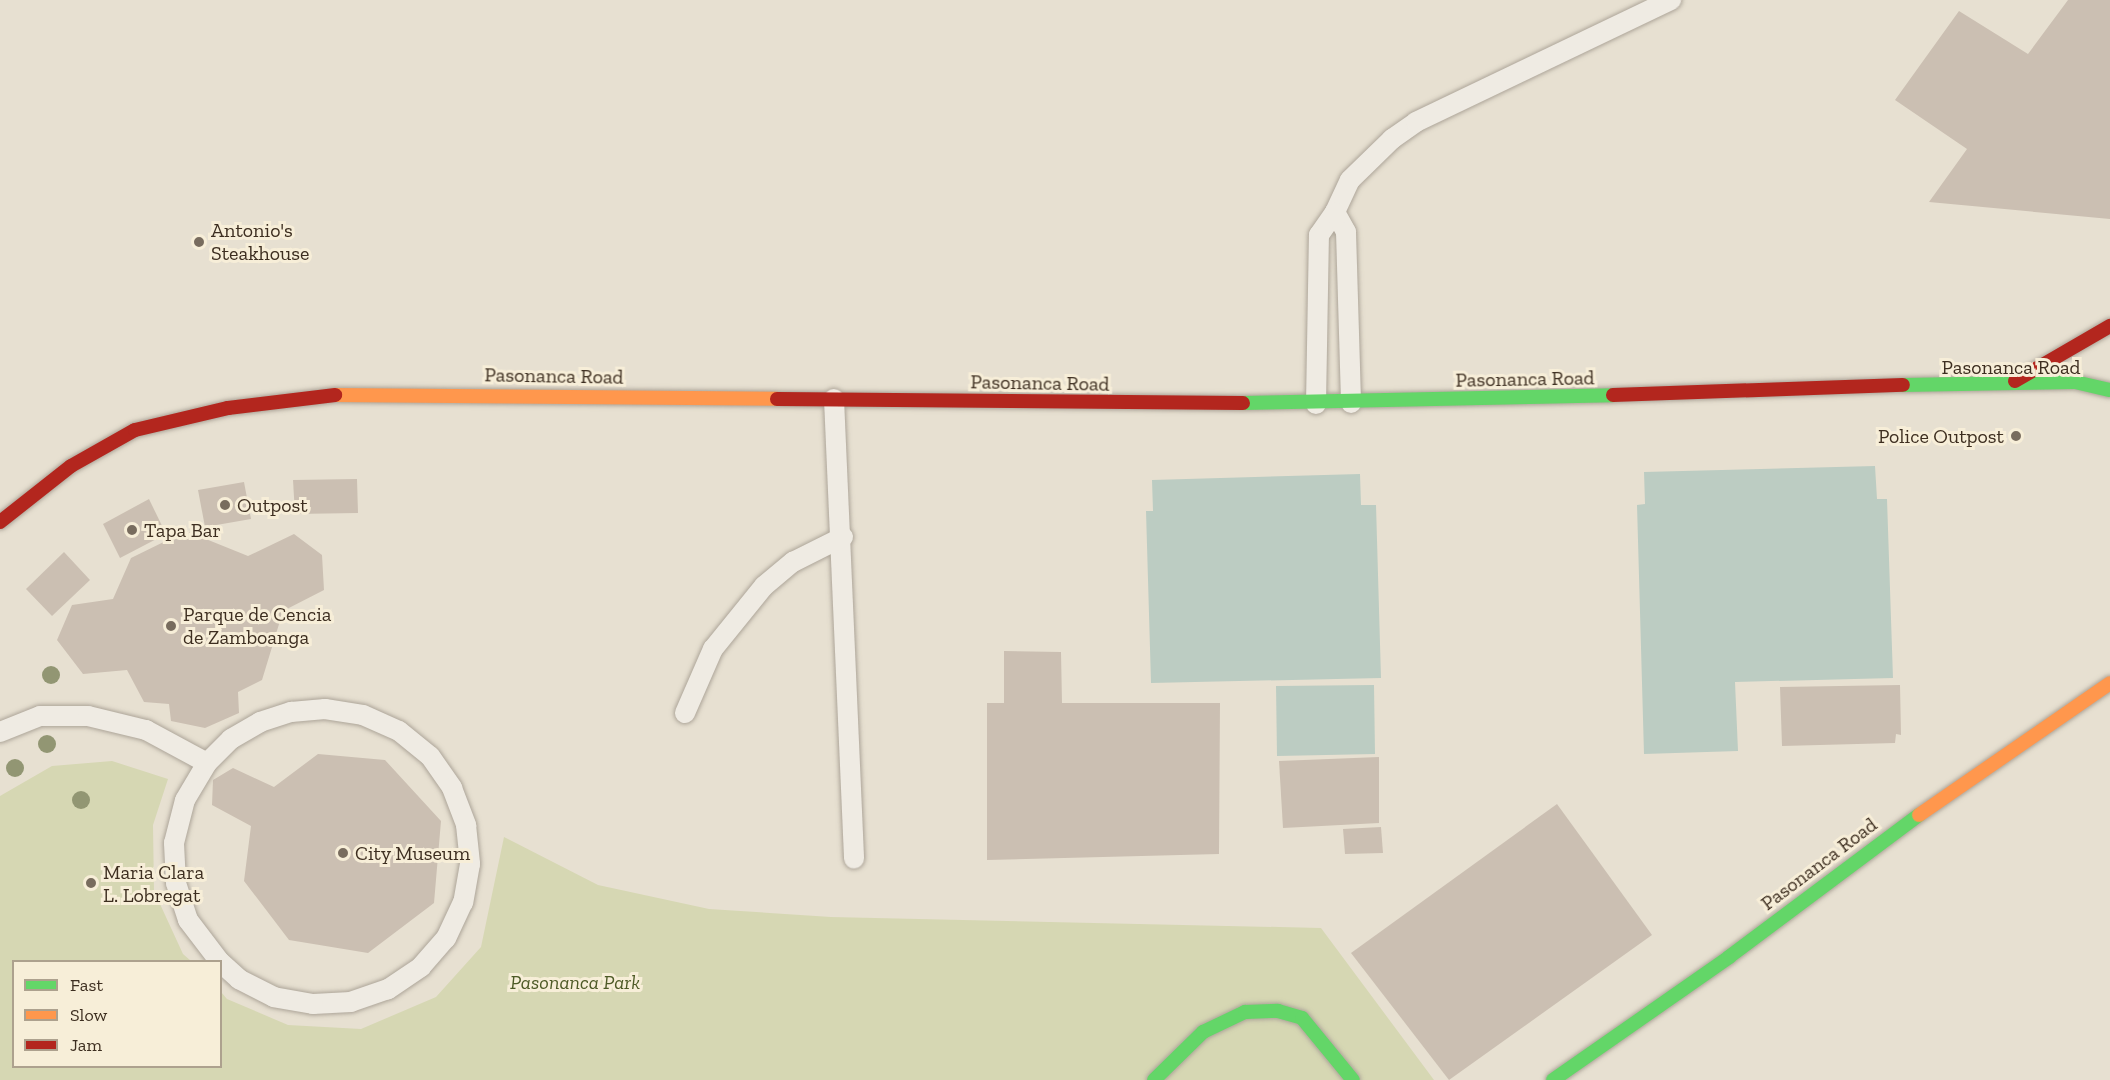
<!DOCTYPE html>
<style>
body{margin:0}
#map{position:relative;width:2110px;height:1080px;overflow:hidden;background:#e7e0d1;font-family:"Zilla Slab",serif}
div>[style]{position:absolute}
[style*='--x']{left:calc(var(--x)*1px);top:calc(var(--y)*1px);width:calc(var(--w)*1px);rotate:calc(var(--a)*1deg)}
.green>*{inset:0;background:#d6d7b3}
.water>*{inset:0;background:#bcccc2}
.building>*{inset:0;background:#cbbfb2}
.roads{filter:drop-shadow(0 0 2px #ada599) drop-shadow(0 0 2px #ada599)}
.lane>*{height:20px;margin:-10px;padding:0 10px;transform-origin:10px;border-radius:10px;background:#efebe3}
.fast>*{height:14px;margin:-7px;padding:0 7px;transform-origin:7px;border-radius:7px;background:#63d668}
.slow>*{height:14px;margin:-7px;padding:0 7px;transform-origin:7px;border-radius:7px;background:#ff974d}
.jam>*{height:14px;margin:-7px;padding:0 7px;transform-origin:7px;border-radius:7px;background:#b3261e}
.trees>*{width:18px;height:18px;margin:-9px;border-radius:50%;background:#929673}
.dots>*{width:16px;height:16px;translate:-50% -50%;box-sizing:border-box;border:3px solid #f7eed8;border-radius:50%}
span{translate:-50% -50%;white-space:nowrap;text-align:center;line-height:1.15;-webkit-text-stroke:6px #f7eed8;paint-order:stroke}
.poi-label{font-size:20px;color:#3d2e20}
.left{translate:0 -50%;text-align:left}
.right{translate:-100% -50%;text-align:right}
.street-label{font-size:20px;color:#3d2e20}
.park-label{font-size:20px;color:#4d5a26;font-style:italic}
.legend{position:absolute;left:12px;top:960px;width:210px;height:108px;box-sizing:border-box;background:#f7eed8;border:2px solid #ada18e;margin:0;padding:8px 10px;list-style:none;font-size:18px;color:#3d2e20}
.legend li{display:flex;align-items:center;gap:12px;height:30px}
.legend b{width:30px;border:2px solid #ada18e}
</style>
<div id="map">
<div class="green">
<i style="clip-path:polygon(112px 761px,168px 779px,153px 825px,154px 891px,183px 954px,191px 961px,14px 962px,14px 1066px,220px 1066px,221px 992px,227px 999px,288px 1025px,361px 1029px,436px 997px,481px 947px,504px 837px,598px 885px,709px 909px,831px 917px,1321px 928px,1434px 1080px,0 1080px,0 796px,52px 766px)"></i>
</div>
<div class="water">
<i style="clip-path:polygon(1875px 466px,1877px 499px,1887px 499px,1893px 678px,1735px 682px,1738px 751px,1644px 754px,1637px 505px,1645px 504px,1644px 472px)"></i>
<i style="clip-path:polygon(1360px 474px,1361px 505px,1376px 505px,1381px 678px,1151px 683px,1146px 511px,1153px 511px,1152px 480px)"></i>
<i style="clip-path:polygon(1374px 685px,1375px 754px,1277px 756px,1276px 686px)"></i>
</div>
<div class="building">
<i style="clip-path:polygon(2068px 0,2110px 0,2110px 219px,1929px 202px,1967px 149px,1895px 100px,1959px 11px,2028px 54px)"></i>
<i style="clip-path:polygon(357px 479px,358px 513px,295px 514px,293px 480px)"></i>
<i style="clip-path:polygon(244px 482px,251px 519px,205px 527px,198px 490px)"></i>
<i style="clip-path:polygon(149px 499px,166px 534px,120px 558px,103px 524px)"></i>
<i style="clip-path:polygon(186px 531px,248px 556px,294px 534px,322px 555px,324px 590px,283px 611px,262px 680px,238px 692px,239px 713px,205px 728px,171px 721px,169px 704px,144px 702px,127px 670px,83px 674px,57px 640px,72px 605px,113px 599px,131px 558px)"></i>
<i style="clip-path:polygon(64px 552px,90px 580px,52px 616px,26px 589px)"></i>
<i style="clip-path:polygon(1004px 651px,1061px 652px,1062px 703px,1220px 703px,1219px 854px,987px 860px,987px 703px,1004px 703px)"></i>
<i style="clip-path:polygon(1900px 685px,1901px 735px,1896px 734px,1895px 743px,1782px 746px,1780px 687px)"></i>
<i style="clip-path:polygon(318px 754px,385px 760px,441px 821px,434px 903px,368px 953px,289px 940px,244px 881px,251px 826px,212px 805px,213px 780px,233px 768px,274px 787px)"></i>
<i style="clip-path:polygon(1379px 757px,1379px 823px,1283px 828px,1279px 761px)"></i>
<i style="clip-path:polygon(1557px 804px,1652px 935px,1449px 1080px,1351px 953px)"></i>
<i style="clip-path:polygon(1381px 827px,1383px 853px,1345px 854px,1343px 829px)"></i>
</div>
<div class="roads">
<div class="lane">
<i style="--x:1335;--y:212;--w:35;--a:-65"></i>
<i style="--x:1350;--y:180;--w:59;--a:-44.3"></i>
<i style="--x:1392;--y:139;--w:29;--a:-35"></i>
<i style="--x:1416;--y:122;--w:283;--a:-25.6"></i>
<i style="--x:834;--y:399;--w:460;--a:87.5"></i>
<i style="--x:1316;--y:404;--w:169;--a:-89"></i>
<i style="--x:1319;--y:235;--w:28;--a:-55"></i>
<i style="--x:1335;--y:212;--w:23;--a:61"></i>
<i style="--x:1346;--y:232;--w:171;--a:88.3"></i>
<i style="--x:685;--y:713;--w:70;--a:-66.4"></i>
<i style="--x:713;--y:649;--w:81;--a:-51"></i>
<i style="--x:764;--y:586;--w:38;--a:-40"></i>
<i style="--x:793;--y:562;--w:56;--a:-26.6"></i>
<i style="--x:0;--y:732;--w:43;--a:-21.8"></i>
<i style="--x:40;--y:716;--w:48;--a:0"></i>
<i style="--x:88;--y:716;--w:60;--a:13.6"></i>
<i style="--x:146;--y:730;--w:69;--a:28.4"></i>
<i style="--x:220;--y:962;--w:53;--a:-127.3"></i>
<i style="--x:188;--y:920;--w:39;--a:-108"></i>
<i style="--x:176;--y:883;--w:40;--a:-92.9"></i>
<i style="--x:174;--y:843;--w:44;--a:-75.7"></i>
<i style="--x:185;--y:800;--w:43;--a:-59.3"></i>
<i style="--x:207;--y:763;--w:34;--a:-45"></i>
<i style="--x:231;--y:739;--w:34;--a:-30"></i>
<i style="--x:260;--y:722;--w:33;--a:-18"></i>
<i style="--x:291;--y:712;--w:34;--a:-5"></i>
<i style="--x:325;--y:709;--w:38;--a:9"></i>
<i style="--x:363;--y:715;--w:39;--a:24"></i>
<i style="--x:399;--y:731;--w:40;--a:39"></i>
<i style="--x:430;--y:756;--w:39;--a:55"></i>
<i style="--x:452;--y:788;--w:40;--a:69"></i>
<i style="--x:466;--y:825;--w:39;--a:84"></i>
<i style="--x:470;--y:864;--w:39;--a:100"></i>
<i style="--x:463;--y:902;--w:40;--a:115"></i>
<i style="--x:446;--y:938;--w:38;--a:131"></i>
<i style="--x:421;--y:967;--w:40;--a:146"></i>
<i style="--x:388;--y:989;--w:39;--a:161"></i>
<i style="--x:351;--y:1002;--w:38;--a:177"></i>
<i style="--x:313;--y:1004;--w:40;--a:-170"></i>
<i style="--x:274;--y:997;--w:39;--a:-153"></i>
<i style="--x:239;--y:979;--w:25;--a:-138"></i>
</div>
<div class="fast">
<i style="--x:1903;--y:385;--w:172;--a:-1"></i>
<i style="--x:2075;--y:382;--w:36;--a:13"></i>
<i style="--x:1243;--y:403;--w:370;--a:-1.2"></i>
<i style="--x:1154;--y:1080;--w:69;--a:-44.4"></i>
<i style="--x:1203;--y:1032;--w:47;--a:-25.5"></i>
<i style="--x:1245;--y:1012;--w:33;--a:-2"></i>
<i style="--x:1278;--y:1011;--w:25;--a:16"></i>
<i style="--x:1302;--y:1018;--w:80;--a:50.6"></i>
<i style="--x:1553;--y:1080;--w:215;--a:-34.9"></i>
<i style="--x:1729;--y:957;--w:237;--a:-36.8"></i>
</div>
<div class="slow">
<i style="--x:335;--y:395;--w:442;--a:0.5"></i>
<i style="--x:1919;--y:815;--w:232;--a:-34.6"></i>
</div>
<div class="jam">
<i style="--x:2015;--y:381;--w:110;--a:-30.1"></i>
<i style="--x:1613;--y:395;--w:290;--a:-2"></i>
<i style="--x:777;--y:399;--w:466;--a:0.5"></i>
<i style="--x:0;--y:522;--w:90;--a:-38.3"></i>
<i style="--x:71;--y:466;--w:73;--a:-29.4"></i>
<i style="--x:135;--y:430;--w:96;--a:-13.3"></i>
<i style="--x:228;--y:408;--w:108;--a:-6.9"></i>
</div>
</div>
<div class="trees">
<i style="left:51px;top:675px"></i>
<i style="left:47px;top:744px"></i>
<i style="left:15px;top:768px"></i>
<i style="left:81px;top:800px"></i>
</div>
<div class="dots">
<i style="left:199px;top:242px;background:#786c5e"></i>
<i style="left:2016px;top:436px;background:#786c5e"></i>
<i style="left:225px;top:505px;background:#786c5e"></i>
<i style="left:132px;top:530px;background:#786c5e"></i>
<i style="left:171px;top:626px;background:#786c5e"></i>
<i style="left:343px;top:853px;background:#786c5e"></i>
<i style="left:91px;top:883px;background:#786c5e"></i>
</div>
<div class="poi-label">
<span class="left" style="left:211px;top:242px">Antonio's<br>Steakhouse</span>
<span class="right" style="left:2004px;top:436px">Police Outpost</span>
<span class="left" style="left:237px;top:505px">Outpost</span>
<span class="left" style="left:144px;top:530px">Tapa Bar</span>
<span class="left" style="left:183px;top:626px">Parque de Cencia<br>de Zamboanga</span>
<span class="left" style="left:355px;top:853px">City Museum</span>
<span class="left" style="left:103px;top:884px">Maria Clara<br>L. Lobregat</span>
</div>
<div class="street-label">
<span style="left:2011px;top:367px">Pasonanca Road</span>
<span style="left:554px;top:376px;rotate:1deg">Pasonanca Road</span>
<span style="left:1525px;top:379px;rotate:-1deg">Pasonanca Road</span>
<span style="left:1040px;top:383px;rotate:1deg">Pasonanca Road</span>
<span style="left:1819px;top:864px;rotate:-37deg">Pasonanca Road</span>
</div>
<div class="park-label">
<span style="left:575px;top:982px">Pasonanca Park</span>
</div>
<ul class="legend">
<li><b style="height:8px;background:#63d668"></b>Fast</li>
<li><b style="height:8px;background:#ff974d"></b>Slow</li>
<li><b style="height:8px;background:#b3261e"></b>Jam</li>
</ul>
</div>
